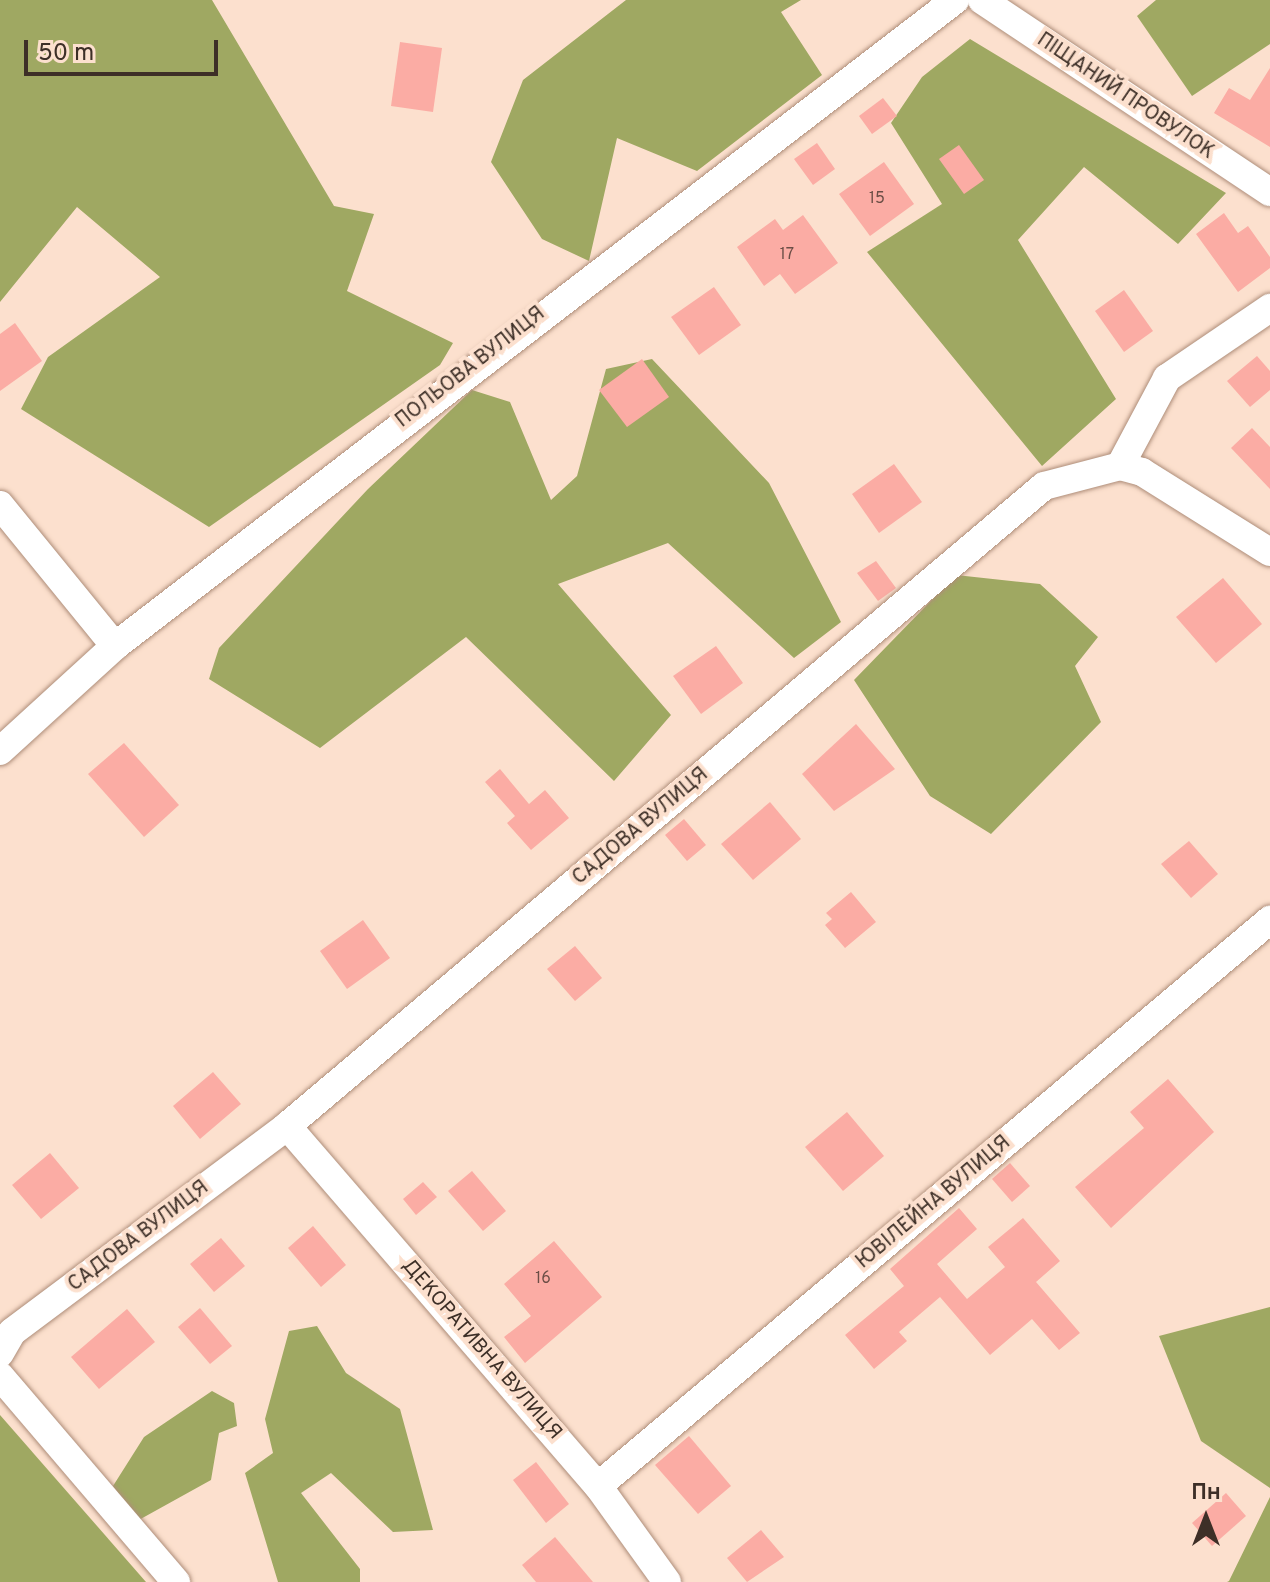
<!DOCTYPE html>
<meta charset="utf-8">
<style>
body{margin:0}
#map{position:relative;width:1270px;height:1582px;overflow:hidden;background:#fce0ce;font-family:Overpass,sans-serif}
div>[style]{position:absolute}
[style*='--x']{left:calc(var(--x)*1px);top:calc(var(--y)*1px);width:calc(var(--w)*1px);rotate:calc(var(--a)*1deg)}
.forest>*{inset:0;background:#9fa862}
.building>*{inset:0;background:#fbaca4}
.roads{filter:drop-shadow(0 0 2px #ae8d79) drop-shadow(0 0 2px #ae8d79)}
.minor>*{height:28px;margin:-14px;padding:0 14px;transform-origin:14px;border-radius:14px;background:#fff}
span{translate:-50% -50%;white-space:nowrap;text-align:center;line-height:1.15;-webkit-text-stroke:8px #fce0ce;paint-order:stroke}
.number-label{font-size:16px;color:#6c4e46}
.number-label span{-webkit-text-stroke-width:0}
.street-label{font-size:20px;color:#3d2f27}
.north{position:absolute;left:1166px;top:1478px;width:80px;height:80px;-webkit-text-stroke:6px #fce0ce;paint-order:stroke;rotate:0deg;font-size:22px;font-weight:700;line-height:32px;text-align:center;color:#3d2f27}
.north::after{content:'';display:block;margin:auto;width:28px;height:36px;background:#3d2f27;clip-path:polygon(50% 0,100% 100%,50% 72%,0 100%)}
.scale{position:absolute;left:24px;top:40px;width:194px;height:36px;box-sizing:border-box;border:4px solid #3d2f27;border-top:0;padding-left:10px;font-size:24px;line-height:28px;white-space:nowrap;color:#3d2f27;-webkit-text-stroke:6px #fce0ce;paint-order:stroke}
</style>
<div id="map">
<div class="forest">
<i style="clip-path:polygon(0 0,212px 0,334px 206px,374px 214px,347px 291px,453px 343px,440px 365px,209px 527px,21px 409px,48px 357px,160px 277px,77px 207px,0 302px)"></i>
<i style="clip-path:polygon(626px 0,801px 0,781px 12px,822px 75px,697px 171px,617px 138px,589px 261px,542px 239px,491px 162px,523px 80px)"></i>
<i style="clip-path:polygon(1156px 0,1270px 0,1270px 44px,1192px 96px,1137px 16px)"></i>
<i style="clip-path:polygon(970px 39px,1226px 193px,1178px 244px,1084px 167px,1018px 240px,1116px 399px,1042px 466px,867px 252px,942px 204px,891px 123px,922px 77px)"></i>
<i style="clip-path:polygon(652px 359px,769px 483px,841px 622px,794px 658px,668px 543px,558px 584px,671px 715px,614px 781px,466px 637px,320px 748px,209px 679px,219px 648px,368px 489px,472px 390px,510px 402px,551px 500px,577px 476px,606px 369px)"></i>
<i style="clip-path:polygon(956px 575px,1040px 584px,1098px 637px,1075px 666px,1101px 722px,991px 834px,930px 796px,854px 680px)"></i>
<i style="clip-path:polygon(1270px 1307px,1270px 1488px,1201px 1441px,1159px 1336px)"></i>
<i style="clip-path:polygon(317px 1326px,346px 1373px,400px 1409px,433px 1530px,393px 1532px,331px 1473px,301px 1493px,360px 1569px,360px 1582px,278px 1582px,245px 1473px,273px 1453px,265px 1419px,289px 1331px)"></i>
<i style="clip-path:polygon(212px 1391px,234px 1403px,237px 1426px,219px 1433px,211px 1480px,137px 1521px,113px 1486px,144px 1437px)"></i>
<i style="clip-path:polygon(0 1415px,146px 1582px,0 1582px)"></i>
<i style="clip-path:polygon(1270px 1497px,1270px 1582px,1227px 1582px,1229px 1581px)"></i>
</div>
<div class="building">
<i style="clip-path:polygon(400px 42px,442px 48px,433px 112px,391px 106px)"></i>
<i style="clip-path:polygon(1270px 68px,1270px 147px,1214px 113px,1229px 88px,1250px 100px)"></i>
<i style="clip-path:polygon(883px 98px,897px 116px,872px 134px,859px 116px)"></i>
<i style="clip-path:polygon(817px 143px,835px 169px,813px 185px,794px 159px)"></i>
<i style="clip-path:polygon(959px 145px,984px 180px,964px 194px,939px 159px)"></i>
<i style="clip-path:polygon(884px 162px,914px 204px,870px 236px,839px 194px)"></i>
<i style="clip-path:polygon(1224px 213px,1238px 233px,1248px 226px,1270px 257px,1270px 268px,1238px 292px,1196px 234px)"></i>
<i style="clip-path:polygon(803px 215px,838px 263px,795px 294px,780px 274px,764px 286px,737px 247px,775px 219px,783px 230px)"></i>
<i style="clip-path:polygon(714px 287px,741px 325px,699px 355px,671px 317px)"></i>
<i style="clip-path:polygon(1124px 290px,1153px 331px,1124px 352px,1095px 311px)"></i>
<i style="clip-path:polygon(15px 323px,42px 361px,0 391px,0 334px)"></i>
<i style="clip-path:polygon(1257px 356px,1270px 371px,1270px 390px,1250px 407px,1227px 381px)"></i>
<i style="clip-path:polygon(642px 359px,669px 397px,627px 427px,599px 390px)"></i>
<i style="clip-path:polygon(1252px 428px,1270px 447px,1270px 489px,1231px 448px)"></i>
<i style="clip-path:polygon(894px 464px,922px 502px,879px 533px,852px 494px)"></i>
<i style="clip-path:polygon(876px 561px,896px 588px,878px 601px,857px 573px)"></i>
<i style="clip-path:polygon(1223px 578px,1262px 624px,1216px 663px,1176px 617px)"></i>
<i style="clip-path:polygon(716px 646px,743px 683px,701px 714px,673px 676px)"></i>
<i style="clip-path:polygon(856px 724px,895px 769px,834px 811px,802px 774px)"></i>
<i style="clip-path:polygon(124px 743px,179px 805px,144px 837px,88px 774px)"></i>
<i style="clip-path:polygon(500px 769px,529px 804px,545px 790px,569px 818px,531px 850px,507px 823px,515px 816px,485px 782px)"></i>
<i style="clip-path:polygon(770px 802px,801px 839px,753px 880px,721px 844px)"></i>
<i style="clip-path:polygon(684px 819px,706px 845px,687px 861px,665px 835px)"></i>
<i style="clip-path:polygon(1189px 841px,1218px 874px,1191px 898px,1161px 864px)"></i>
<i style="clip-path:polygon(851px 892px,876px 922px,845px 948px,825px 925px,832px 919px,826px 913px)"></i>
<i style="clip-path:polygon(363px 920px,390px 958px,347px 989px,320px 951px)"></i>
<i style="clip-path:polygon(575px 946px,602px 978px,575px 1001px,547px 969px)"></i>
<i style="clip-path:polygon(213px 1072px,241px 1104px,200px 1139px,173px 1106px)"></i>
<i style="clip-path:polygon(1168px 1079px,1214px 1132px,1111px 1228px,1075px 1187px,1144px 1128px,1130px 1112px)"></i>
<i style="clip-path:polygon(847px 1112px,884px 1156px,843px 1191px,805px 1147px)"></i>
<i style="clip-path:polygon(50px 1153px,79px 1188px,41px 1219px,12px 1185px)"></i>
<i style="clip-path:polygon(1010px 1163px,1030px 1186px,1012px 1202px,992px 1179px)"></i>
<i style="clip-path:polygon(472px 1171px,506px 1211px,483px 1231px,448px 1191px)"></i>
<i style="clip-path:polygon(423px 1182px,437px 1197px,416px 1215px,403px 1199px)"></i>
<i style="clip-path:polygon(959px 1208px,977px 1229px,937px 1264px,967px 1299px,1005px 1267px,988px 1247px,1023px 1218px,1060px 1261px,1036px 1282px,1080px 1333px,1059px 1350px,1032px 1319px,990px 1355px,940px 1297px,899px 1332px,907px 1341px,874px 1369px,845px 1335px,904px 1286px,890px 1269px)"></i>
<i style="clip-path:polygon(313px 1226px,346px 1265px,321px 1287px,288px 1248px)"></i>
<i style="clip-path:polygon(221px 1238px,245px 1266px,214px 1292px,190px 1264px)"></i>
<i style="clip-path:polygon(554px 1241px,602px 1297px,525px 1363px,504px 1337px,531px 1316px,504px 1284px)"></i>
<i style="clip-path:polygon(200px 1308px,232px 1346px,210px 1364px,178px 1327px)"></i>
<i style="clip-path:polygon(127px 1309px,155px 1342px,99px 1389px,71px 1357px)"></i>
<i style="clip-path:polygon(689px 1436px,731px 1486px,698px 1514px,655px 1465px)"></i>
<i style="clip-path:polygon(536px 1462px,569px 1504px,546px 1523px,513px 1480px)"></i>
<i style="clip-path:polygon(1226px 1493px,1246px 1516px,1212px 1546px,1192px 1523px)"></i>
<i style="clip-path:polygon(761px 1530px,784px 1557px,747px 1582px,727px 1558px)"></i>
<i style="clip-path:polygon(555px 1537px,593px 1582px,536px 1582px,522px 1565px)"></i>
</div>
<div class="roads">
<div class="minor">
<i style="--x:982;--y:0;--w:346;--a:33.7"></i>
<i style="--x:1120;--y:466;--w:23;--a:15"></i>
<i style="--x:1142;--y:472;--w:151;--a:32"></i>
<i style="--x:0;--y:505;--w:182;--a:50.8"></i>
<i style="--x:0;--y:751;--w:156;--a:-42.4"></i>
<i style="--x:115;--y:646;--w:1060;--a:-37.56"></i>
<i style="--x:287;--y:1126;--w:476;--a:49.2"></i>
<i style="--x:598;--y:1486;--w:118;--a:54.3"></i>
<i style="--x:0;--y:1353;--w:24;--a:-60"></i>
<i style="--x:12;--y:1332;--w:344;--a:-36.8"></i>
<i style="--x:287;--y:1126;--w:991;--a:-40.21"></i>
<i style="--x:1044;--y:486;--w:79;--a:-14.7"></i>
<i style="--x:1120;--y:466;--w:100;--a:-61.9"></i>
<i style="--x:1167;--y:378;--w:125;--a:-34.2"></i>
<i style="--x:0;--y:1376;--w:271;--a:49.5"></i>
<i style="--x:598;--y:1486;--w:879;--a:-40.11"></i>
</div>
</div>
<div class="number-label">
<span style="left:877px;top:199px">15</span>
<span style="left:787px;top:255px">17</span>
<span style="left:543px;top:1279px">16</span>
</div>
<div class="street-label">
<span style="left:1125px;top:97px;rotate:34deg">ПІЩАНИЙ ПРОВУЛОК</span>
<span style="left:471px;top:368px;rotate:-38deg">ПОЛЬОВА ВУЛИЦЯ</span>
<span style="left:641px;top:827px;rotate:-40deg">САДОВА ВУЛИЦЯ</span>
<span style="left:934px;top:1203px;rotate:-40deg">ЮВІЛЕЙНА ВУЛИЦЯ</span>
<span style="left:139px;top:1237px;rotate:-37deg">САДОВА ВУЛИЦЯ</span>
<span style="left:481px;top:1350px;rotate:49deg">ДЕКОРАТИВНА ВУЛИЦЯ</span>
</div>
<div class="north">Пн</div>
<div class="scale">50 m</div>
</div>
